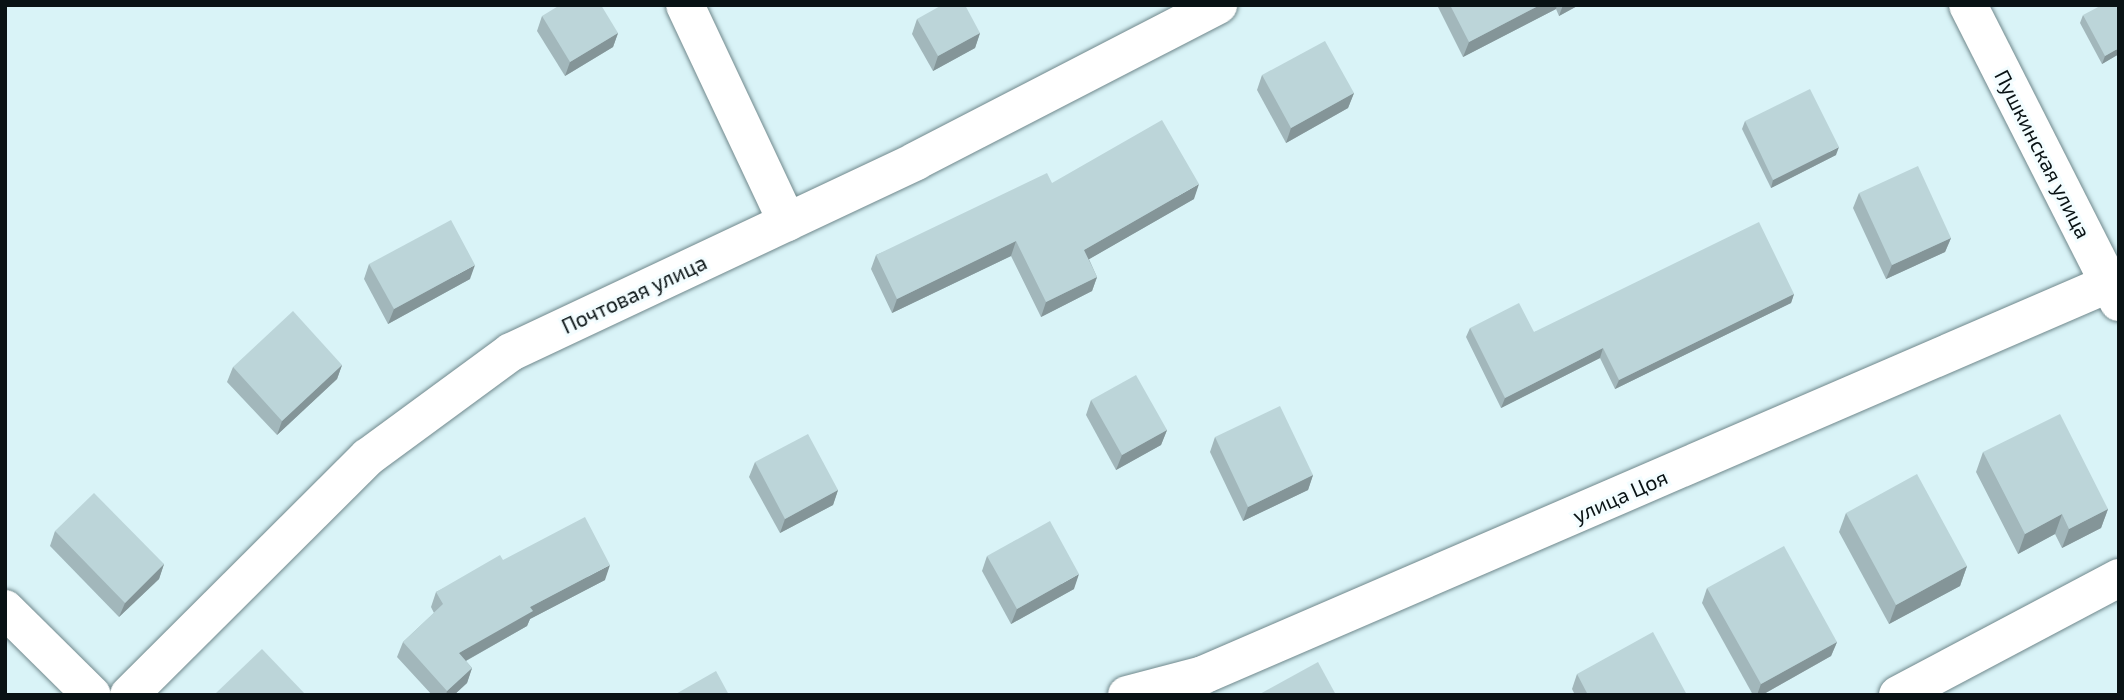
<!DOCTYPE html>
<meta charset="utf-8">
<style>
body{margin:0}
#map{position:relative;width:2124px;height:700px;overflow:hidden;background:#d9f3f7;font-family:"Exo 2",sans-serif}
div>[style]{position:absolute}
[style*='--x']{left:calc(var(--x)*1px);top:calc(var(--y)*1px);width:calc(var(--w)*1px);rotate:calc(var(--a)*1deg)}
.roads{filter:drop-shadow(0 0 2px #70888c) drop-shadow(0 0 2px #70888c)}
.minor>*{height:38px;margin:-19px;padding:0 19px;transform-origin:19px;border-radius:19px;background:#fff}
.wall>*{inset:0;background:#a2b7bb}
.shaded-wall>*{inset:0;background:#849598}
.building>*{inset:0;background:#bcd5d9}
span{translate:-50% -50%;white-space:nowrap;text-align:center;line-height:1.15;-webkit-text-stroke:6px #f3fdff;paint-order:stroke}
.street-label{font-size:21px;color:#091214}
.frame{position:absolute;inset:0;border:7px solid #091214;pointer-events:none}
</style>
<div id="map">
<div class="roads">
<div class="minor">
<i style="--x:685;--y:5;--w:240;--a:64.8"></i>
<i style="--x:1968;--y:5;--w:333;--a:63.1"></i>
<i style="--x:5;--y:609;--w:122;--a:44.7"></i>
<i style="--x:129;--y:695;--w:337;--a:-44.9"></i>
<i style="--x:368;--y:457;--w:177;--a:-36.3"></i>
<i style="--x:511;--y:352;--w:448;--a:-25.2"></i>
<i style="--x:916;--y:161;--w:340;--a:-27.3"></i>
<i style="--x:1127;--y:695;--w:79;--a:-14.7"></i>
<i style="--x:1203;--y:675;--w:986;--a:-23.37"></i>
<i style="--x:1898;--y:695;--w:250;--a:-27.9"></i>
</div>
</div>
<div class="wall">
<i style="clip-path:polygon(1437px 5px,1579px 5px,1559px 16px,1556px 9px,1463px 57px)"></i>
<i style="clip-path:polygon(2083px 15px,2119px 54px,2102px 64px,2080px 23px)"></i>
<i style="clip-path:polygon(542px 16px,618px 33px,613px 47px,565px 76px,537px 31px)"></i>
<i style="clip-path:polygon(917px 19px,980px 33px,975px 48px,933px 71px,912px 34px)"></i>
<i style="clip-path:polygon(1262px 75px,1354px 93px,1348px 108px,1286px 143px,1257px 90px)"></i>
<i style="clip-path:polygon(1745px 121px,1836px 155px,1771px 188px,1742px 129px)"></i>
<i style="clip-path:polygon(1052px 183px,1194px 199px,1089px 259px,1097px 277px,1092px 291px,1041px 317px,1011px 256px,892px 313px,871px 269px,876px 255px)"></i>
<i style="clip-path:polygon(1859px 193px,1951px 238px,1945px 252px,1886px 279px,1853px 208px)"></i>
<i style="clip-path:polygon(369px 264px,470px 279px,388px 324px,364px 279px)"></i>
<i style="clip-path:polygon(1794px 294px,1791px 303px,1615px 389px,1600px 358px,1501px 408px,1466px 337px,1470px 328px,1534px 332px)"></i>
<i style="clip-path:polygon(342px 365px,337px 379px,277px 435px,227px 382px,233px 367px)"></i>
<i style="clip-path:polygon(1091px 400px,1167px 430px,1161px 445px,1116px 470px,1086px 415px)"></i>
<i style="clip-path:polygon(1215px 437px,1313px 475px,1308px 490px,1243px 521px,1210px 452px)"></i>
<i style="clip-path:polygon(1983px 452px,2108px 509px,2101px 528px,2062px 548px,2055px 534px,2018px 554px,1976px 472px)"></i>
<i style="clip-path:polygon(755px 462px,838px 490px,833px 505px,780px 533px,749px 477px)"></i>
<i style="clip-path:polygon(1846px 513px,1967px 566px,1960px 586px,1889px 624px,1839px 532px)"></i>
<i style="clip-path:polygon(55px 531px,164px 564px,159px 579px,119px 617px,50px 546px)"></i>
<i style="clip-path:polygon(987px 556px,1074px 589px,1011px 624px,982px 571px)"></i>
<i style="clip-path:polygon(503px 560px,605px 580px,530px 619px,527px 626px,466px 661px,472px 668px,467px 683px,454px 695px,432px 695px,397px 657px,403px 642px,434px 613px,431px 607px,436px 592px)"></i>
<i style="clip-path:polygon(1707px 588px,1837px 642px,1831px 656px,1762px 695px,1753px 695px,1702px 603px)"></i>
<i style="clip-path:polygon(1577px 674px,1687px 695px,1575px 695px,1572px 689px)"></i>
</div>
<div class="shaded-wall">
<i style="clip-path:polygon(1540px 5px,1557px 5px,1556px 9px,1463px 57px,1469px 42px)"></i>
<i style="clip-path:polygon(1563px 5px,1579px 5px,1559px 16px)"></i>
<i style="clip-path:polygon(618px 33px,613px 47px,565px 76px,570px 62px)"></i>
<i style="clip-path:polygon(980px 33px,975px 48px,933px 71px,938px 56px)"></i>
<i style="clip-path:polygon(2119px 48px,2119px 54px,2102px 64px,2105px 56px)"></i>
<i style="clip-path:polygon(1354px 93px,1348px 108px,1286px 143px,1291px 128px)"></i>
<i style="clip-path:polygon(1839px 147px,1836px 155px,1771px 188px,1773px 180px)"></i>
<i style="clip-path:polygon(1199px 184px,1194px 199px,1079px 265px,1084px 250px)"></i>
<i style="clip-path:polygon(1951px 238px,1945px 252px,1886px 279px,1892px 265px)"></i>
<i style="clip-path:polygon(1016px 241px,1011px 256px,892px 313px,897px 299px)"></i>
<i style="clip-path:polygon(475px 265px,470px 279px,388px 324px,394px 309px)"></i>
<i style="clip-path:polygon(1097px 277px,1092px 291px,1041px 317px,1046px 302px)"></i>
<i style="clip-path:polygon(1794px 294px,1791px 303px,1615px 389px,1619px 380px)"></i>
<i style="clip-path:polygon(1603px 348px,1600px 358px,1501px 408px,1505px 398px)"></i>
<i style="clip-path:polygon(342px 365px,337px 379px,277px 435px,282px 421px)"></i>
<i style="clip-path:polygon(1167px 430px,1161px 445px,1116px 470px,1122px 455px)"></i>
<i style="clip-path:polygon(1313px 475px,1308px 490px,1243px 521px,1248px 507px)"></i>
<i style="clip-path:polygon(838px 490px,833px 505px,780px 533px,785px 519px)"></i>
<i style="clip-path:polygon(2108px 509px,2101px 528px,2062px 548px,2069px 529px)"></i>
<i style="clip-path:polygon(2062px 514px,2055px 534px,2018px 554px,2025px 534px)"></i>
<i style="clip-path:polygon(164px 564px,159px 579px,119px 617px,125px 603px)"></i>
<i style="clip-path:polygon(610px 565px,605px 580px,530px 619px,527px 626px,453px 668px,459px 653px,530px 607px)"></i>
<i style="clip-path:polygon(1967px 566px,1960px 586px,1889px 624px,1896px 605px)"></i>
<i style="clip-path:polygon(1079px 574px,1074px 589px,1011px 624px,1017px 609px)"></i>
<i style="clip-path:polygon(1837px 642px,1831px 656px,1762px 695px,1757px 695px,1761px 684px)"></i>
<i style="clip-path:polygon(472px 668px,467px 683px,454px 695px,446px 695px,447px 691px)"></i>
</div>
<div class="building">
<i style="clip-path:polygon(560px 5px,601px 5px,618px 33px,570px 62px,542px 16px)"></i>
<i style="clip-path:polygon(942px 5px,965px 5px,980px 33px,938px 56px,917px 19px)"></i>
<i style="clip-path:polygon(1450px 5px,1540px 5px,1469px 42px)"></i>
<i style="clip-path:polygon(2102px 5px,2119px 5px,2119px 48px,2105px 56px,2083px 15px)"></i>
<i style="clip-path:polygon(1325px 41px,1354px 93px,1291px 128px,1262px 75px)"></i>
<i style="clip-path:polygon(1810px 89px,1839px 147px,1773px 180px,1745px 121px)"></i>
<i style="clip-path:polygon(1162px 120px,1199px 184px,1084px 250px,1097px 277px,1046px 302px,1016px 241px,897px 299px,876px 255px,1047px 173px,1052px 183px)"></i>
<i style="clip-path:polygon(1918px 166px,1951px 238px,1892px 265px,1859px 193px)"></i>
<i style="clip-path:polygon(451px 220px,475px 265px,394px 309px,369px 264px)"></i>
<i style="clip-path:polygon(1759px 222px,1794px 294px,1619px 380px,1603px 348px,1505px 398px,1470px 328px,1519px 303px,1534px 332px)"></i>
<i style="clip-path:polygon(293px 311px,342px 365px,282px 421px,233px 367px)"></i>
<i style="clip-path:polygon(1136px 375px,1167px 430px,1122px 455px,1091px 400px)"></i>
<i style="clip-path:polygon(1280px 406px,1313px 475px,1248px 507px,1215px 437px)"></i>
<i style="clip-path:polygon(2060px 414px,2108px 509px,2069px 529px,2062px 514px,2025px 534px,1983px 452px)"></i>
<i style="clip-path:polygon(808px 434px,838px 490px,785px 519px,755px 462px)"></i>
<i style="clip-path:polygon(1917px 474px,1967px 566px,1896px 605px,1846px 513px)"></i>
<i style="clip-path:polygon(94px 493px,164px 564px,125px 603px,55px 531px)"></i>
<i style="clip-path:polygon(585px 517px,610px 565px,530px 607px,533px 611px,459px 653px,472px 668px,447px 691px,403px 642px,443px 604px,436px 592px,500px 555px,503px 560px)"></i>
<i style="clip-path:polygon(1050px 521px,1079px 574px,1017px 609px,987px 556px)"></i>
<i style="clip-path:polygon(1784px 546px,1837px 642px,1761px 684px,1707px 588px)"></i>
<i style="clip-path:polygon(1653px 632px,1687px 695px,1588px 695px,1577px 674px)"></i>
<i style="clip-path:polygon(262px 649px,306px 695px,217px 695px,216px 693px)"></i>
<i style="clip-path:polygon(1318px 662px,1336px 695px,1258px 695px)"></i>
<i style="clip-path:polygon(716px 671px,729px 695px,674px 695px)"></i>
</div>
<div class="street-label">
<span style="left:2043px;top:154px;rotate:63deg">Пушкинская улица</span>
<span style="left:634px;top:294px;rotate:-25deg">Почтовая улица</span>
<span style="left:1620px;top:496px;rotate:-24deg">улица Цоя</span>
</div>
<div class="frame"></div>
</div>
